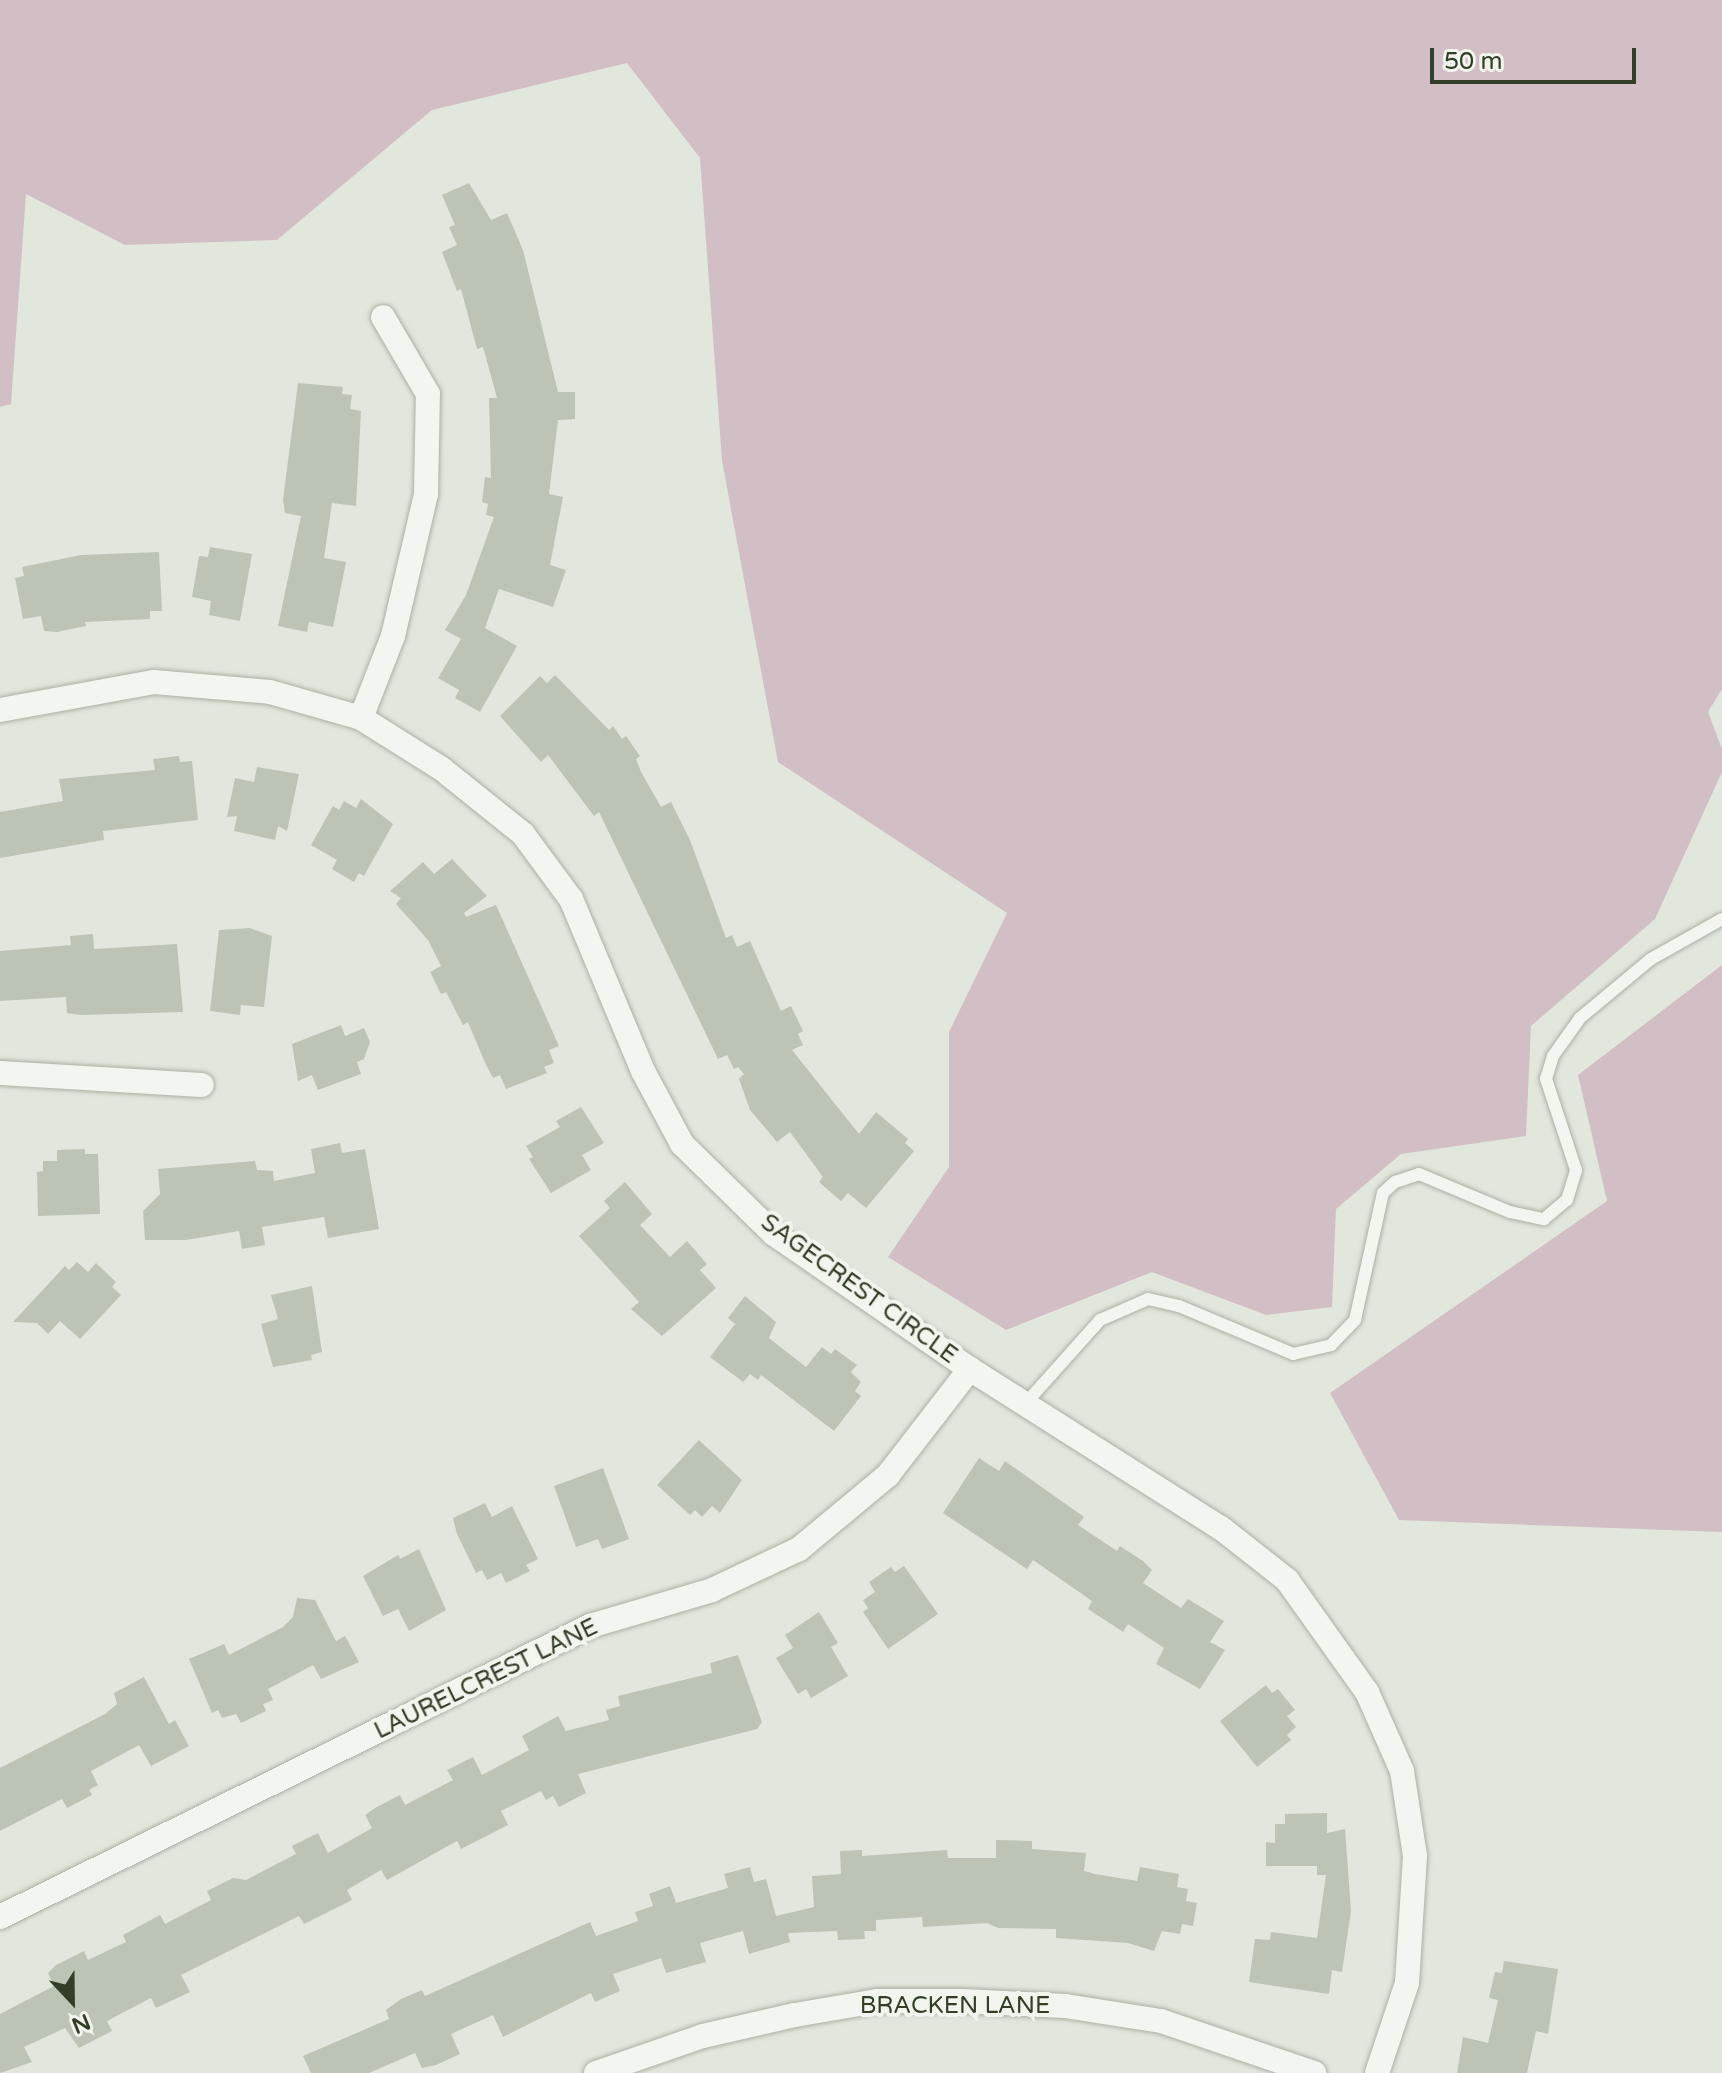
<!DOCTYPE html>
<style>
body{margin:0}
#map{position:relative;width:1722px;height:2073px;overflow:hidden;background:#e2e7de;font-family:"Varela Round",sans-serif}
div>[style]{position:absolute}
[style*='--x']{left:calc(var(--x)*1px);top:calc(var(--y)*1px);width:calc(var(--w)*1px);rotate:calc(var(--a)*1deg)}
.green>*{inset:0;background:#d1bfc5}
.building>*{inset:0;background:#bcc4b5}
.roads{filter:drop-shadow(0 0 2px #aab1a3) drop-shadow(0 0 2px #aab1a3)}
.lane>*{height:12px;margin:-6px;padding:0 6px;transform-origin:6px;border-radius:6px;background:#f3f6f0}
.street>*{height:24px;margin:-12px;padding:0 12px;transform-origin:12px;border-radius:12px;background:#f3f6f0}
span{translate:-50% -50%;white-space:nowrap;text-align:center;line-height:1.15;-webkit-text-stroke:8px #f1f5ed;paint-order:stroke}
.street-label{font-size:24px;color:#323e27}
.north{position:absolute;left:32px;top:1961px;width:80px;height:80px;-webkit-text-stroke:6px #f1f5ed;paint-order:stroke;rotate:158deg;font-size:22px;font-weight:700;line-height:32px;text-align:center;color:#323e27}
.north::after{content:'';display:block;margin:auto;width:28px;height:36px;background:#323e27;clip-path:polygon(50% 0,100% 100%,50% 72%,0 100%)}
.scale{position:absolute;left:1430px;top:48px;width:206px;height:36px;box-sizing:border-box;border:4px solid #323e27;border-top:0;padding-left:10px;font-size:24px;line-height:28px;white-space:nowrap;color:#323e27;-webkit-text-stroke:6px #f1f5ed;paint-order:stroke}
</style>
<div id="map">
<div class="green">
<i style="clip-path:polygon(0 0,1722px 0,1722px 689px,1708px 712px,1722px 749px,1722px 772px,1655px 919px,1531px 1026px,1526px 1136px,1401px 1154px,1336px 1209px,1332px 1307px,1266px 1315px,1152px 1272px,1006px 1330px,888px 1257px,949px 1167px,949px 1032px,1007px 913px,778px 762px,722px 461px,700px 158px,627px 63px,432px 110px,277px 240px,125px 245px,26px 194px,11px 404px,0 407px)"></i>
<i style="clip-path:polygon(1722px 965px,1722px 1532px,1399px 1520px,1330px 1393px,1607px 1201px,1578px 1075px)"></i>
</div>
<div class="building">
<i style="clip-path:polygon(469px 183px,491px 220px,507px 213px,523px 250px,558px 392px,575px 392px,575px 419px,558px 420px,549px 494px,563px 497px,550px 565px,566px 570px,553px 607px,499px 589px,485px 628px,517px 646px,480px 712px,455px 698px,459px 690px,438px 678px,461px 639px,445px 630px,466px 595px,494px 517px,486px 515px,488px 504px,482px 502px,485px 477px,491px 478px,489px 398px,497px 398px,483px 347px,477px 349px,461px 289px,457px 291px,442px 252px,457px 245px,449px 227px,455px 225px,442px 195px)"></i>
<i style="clip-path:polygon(298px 383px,343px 387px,342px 394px,352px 395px,350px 409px,361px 411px,356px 506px,332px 503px,324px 558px,346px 562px,333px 627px,309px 622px,307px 632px,278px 626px,301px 516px,285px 513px,283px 500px)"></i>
<i style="clip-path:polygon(210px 547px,252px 554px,240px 621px,209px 615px,211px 601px,192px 597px,199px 556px,208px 557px)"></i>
<i style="clip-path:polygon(159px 552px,162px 611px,150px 611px,150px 619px,85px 622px,86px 626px,57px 632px,44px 631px,41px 616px,23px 619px,15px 578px,24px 576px,22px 567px,81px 555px)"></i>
<i style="clip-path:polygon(555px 675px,609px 730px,613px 726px,622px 739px,626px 736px,640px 756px,636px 759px,641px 772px,661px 807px,671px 802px,690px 840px,726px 938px,732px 935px,737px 947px,750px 941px,781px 1011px,791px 1006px,803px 1031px,798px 1034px,803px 1045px,792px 1050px,859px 1134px,876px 1112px,908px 1139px,905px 1143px,914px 1151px,866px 1208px,848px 1193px,841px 1201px,819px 1182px,823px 1177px,790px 1132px,777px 1142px,750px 1110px,739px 1079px,744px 1074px,738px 1067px,734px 1069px,727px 1055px,718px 1059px,599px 812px,594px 816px,548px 755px,541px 762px,500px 716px,540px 676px,547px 683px)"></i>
<i style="clip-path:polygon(179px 756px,180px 762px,192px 761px,198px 820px,103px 831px,104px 840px,0 858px,0 812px,63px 801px,59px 779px,155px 770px,153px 759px)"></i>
<i style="clip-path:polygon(257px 767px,299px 774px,287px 831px,278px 826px,275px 840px,234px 831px,237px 816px,227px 817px,235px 778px,254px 782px)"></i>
<i style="clip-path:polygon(361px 799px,393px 824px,364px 876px,359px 873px,354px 882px,332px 869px,337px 860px,311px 845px,333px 806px,339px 810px,344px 801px,356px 808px)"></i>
<i style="clip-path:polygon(452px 859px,487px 896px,464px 913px,466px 917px,496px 905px,559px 1046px,549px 1050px,554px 1063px,544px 1067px,547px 1073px,506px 1089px,500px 1075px,493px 1078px,486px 1065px,468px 1022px,463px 1025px,446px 992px,441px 994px,430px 972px,441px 966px,428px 940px,396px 904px,401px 898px,390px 891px,423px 862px,434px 874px)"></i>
<i style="clip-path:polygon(250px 928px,272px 936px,264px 1007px,241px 1005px,240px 1015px,210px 1011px,219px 930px)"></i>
<i style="clip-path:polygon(93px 934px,94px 949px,177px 944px,183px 1012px,80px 1015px,67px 1013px,66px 997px,0 1001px,0 951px,71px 945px,70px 936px)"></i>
<i style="clip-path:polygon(341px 1025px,345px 1036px,364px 1028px,370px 1042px,364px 1059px,357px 1062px,361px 1074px,318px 1090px,312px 1075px,298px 1081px,292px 1044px)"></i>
<i style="clip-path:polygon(581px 1107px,604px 1143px,582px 1155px,591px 1170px,551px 1193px,529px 1159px,533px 1157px,526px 1146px,560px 1127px,556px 1121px)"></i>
<i style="clip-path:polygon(340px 1143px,342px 1153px,365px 1149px,379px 1229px,328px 1238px,324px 1217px,262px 1227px,265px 1245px,242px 1249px,239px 1231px,186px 1240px,145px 1240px,143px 1211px,160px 1194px,158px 1169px,255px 1161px,257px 1170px,273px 1171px,274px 1181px,315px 1173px,311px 1149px)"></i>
<i style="clip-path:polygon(85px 1149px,85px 1154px,98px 1154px,100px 1214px,38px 1216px,37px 1172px,43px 1171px,43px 1161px,57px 1161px,57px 1150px)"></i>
<i style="clip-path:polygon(625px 1182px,652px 1214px,640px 1225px,670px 1257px,687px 1241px,707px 1264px,700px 1270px,716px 1288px,662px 1336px,631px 1309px,639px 1302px,579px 1236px,610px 1208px,604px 1201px)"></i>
<i style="clip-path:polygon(77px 1262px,88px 1272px,96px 1263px,116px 1282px,112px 1287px,121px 1295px,80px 1339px,60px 1321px,48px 1334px,37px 1323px,13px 1322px,65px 1266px,69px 1270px)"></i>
<i style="clip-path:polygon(312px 1286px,322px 1352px,311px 1355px,312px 1360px,273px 1367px,261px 1324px,278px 1319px,271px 1295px)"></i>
<i style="clip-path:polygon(745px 1296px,776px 1322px,769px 1338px,806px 1367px,822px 1347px,831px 1354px,835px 1349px,857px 1365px,851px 1372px,861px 1382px,855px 1391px,861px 1396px,834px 1431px,761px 1375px,758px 1380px,750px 1374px,743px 1382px,710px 1357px,735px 1324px,728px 1318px)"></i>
<i style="clip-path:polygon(699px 1440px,742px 1480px,720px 1513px,712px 1506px,702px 1517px,695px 1510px,690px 1515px,657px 1485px)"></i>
<i style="clip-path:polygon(979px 1458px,999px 1471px,1005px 1461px,1084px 1517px,1078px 1525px,1117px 1551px,1120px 1546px,1143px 1561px,1152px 1570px,1143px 1583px,1181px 1608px,1188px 1599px,1224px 1621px,1210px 1642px,1225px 1650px,1200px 1689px,1156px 1664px,1164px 1648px,1128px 1624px,1123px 1632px,1088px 1609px,1092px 1601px,1033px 1560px,1027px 1569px,943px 1513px)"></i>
<i style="clip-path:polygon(603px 1468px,629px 1539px,602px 1549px,598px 1539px,576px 1547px,554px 1486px)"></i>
<i style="clip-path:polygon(485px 1503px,492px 1517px,512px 1506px,538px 1559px,526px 1565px,530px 1571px,506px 1583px,501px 1573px,487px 1580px,482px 1570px,476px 1573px,457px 1534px,453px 1518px)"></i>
<i style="clip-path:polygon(419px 1549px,446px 1610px,409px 1631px,398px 1609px,383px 1616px,363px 1576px,398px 1555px,400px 1559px)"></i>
<i style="clip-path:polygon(904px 1566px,938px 1614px,888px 1649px,863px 1612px,868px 1608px,863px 1600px,875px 1592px,869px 1582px,891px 1567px,895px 1572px)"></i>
<i style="clip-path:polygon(297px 1598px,315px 1600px,336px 1641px,345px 1636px,359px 1662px,321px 1679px,313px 1665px,268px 1689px,273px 1700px,263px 1704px,266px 1711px,241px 1723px,236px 1714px,222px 1718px,218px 1710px,212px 1713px,189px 1659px,224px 1644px,229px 1655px,283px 1627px,293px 1617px)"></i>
<i style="clip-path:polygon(819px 1612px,838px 1643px,831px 1647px,848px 1676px,811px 1698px,806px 1689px,798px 1694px,776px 1658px,793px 1648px,785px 1635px)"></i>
<i style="clip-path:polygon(738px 1655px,762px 1722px,757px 1729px,578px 1774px,586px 1793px,559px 1807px,553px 1796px,546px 1800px,541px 1791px,501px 1811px,508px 1825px,461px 1849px,457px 1841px,387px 1880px,381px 1870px,347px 1890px,352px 1900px,304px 1924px,299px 1916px,181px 1975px,190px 1992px,156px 2008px,151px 1998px,107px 2021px,112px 2031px,79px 2048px,65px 2028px,24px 2047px,32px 2062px,0 2073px,0 2014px,54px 1986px,48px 1973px,56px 1965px,84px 1951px,88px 1960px,126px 1942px,123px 1935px,160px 1915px,165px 1924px,211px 1900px,207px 1891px,233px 1878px,246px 1880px,296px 1854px,292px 1846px,318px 1833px,328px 1853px,372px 1828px,365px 1815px,375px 1808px,400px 1795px,405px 1805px,453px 1780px,447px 1770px,473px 1757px,482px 1775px,529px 1750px,522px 1736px,558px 1716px,566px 1731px,609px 1720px,606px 1710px,620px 1706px,618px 1696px,712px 1673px,710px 1663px)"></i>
<i style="clip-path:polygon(144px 1677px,169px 1724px,175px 1720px,189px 1746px,151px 1766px,139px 1745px,91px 1771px,98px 1785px,89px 1790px,92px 1795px,67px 1808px,62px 1799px,0 1831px,0 1768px,105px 1714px,117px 1704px,114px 1693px)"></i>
<i style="clip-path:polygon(1266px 1685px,1272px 1693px,1278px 1689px,1295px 1710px,1287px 1716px,1296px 1727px,1287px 1735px,1291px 1740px,1257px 1767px,1220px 1721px)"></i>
<i style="clip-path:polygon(1327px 1813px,1327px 1833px,1345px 1829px,1351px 1911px,1342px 1972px,1332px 1970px,1329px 1994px,1249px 1982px,1255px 1939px,1270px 1940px,1271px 1932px,1317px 1938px,1326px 1875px,1317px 1875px,1317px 1866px,1266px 1866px,1266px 1842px,1275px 1843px,1275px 1824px,1285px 1824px,1285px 1814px)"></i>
<i style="clip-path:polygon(996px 1840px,1032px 1841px,1032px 1849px,1086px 1853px,1084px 1871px,1095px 1874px,1137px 1881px,1140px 1867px,1179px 1874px,1177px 1887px,1188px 1889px,1186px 1901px,1197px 1903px,1193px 1926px,1182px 1924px,1180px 1934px,1162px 1931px,1154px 1951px,1128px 1943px,1056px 1938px,1056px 1929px,998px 1928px,987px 1923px,923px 1927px,922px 1917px,876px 1920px,876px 1931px,864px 1931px,865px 1939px,838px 1940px,837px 1931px,788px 1933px,790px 1942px,749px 1954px,743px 1931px,700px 1943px,706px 1962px,666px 1973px,661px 1958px,613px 1974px,620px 1991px,595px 2002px,591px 1993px,503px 2037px,493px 2015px,451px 2034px,460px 2054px,436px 2065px,422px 2068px,415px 2053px,369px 2073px,311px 2073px,303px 2056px,389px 2019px,386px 2010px,401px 1999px,422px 1990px,425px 1996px,590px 1922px,596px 1936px,638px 1921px,635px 1912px,653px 1906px,649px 1894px,670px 1886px,676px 1903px,728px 1888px,724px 1874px,750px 1867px,754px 1882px,766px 1879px,776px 1916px,814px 1907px,812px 1876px,841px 1874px,840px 1851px,862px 1850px,862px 1856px,947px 1850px,948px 1858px,996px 1858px)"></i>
<i style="clip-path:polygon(1504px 1961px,1558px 1969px,1548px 2034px,1536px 2031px,1527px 2073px,1457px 2073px,1463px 2037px,1488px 2043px,1498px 2000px,1489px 1998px,1495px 1972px,1502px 1973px)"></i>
</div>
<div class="roads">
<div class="lane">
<i style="--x:1025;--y:1404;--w:113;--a:-48.2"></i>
<i style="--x:1100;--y:1320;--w:52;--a:-23.6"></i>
<i style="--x:1148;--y:1299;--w:32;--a:13"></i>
<i style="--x:1179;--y:1306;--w:124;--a:22.8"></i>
<i style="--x:1293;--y:1354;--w:39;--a:-13"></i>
<i style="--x:1331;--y:1345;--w:35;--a:-46"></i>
<i style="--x:1355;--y:1320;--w:130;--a:-77.6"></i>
<i style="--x:1383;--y:1193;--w:16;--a:-43"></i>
<i style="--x:1395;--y:1182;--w:25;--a:-18"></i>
<i style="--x:1419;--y:1174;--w:99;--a:22.7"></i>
<i style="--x:1510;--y:1212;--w:35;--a:12"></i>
<i style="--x:1544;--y:1219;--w:30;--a:-40"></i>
<i style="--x:1567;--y:1200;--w:31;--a:-73"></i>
<i style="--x:1576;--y:1170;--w:96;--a:-108.2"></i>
<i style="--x:1546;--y:1079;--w:24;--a:-73"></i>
<i style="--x:1553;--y:1056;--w:47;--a:-54.6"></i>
<i style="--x:1580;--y:1018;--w:92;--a:-39.7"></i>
<i style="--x:1651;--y:959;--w:81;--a:-29.4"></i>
</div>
<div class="street">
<i style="--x:0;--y:710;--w:157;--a:-10.3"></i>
<i style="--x:154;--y:682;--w:116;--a:4.9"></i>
<i style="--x:270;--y:692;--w:95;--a:15.9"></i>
<i style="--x:361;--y:718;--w:96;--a:32.2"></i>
<i style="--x:442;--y:769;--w:104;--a:38.7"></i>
<i style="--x:523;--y:834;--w:81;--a:53.6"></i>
<i style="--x:571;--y:899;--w:186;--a:67.3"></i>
<i style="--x:643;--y:1071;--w:83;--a:61.9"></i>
<i style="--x:682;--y:1144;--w:129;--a:44.4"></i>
<i style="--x:774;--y:1234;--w:238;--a:34.6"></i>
<i style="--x:970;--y:1369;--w:297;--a:32.4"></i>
<i style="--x:1221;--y:1528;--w:84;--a:38.2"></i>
<i style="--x:1287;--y:1580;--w:138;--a:54.5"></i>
<i style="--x:1367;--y:1692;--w:86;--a:66.1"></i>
<i style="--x:1402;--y:1771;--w:86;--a:81.3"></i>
<i style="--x:1415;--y:1856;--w:127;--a:93.6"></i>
<i style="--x:1407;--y:1983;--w:95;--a:108.4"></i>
<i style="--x:361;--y:718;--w:88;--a:-68.7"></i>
<i style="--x:393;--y:636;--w:146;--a:-76.9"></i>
<i style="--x:426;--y:494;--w:100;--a:-88.9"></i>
<i style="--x:428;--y:394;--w:89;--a:-120.3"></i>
<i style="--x:0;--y:1073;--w:202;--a:3.4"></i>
<i style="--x:0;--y:1917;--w:658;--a:-26.25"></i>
<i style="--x:590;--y:1626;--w:127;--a:-16.4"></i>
<i style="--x:712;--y:1590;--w:96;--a:-25.2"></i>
<i style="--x:799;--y:1549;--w:116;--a:-39.7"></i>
<i style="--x:888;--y:1475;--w:134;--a:-52.3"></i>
<i style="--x:596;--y:2073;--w:113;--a:-19.1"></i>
<i style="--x:703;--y:2036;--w:94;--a:-12.9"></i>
<i style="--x:795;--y:2015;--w:83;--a:-9.7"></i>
<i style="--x:877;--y:2001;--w:85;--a:0"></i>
<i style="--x:962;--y:2001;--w:103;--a:2.8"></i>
<i style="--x:1065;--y:2006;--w:97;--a:8.9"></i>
<i style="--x:1161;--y:2021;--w:162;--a:18.8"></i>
</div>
</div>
<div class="street-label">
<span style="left:859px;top:1289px;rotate:36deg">SAGECREST CIRCLE</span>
<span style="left:486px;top:1679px;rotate:-26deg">LAURELCREST LANE</span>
<span style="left:955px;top:2006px">BRACKEN LANE</span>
</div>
<div class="north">N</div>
<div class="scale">50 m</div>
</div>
